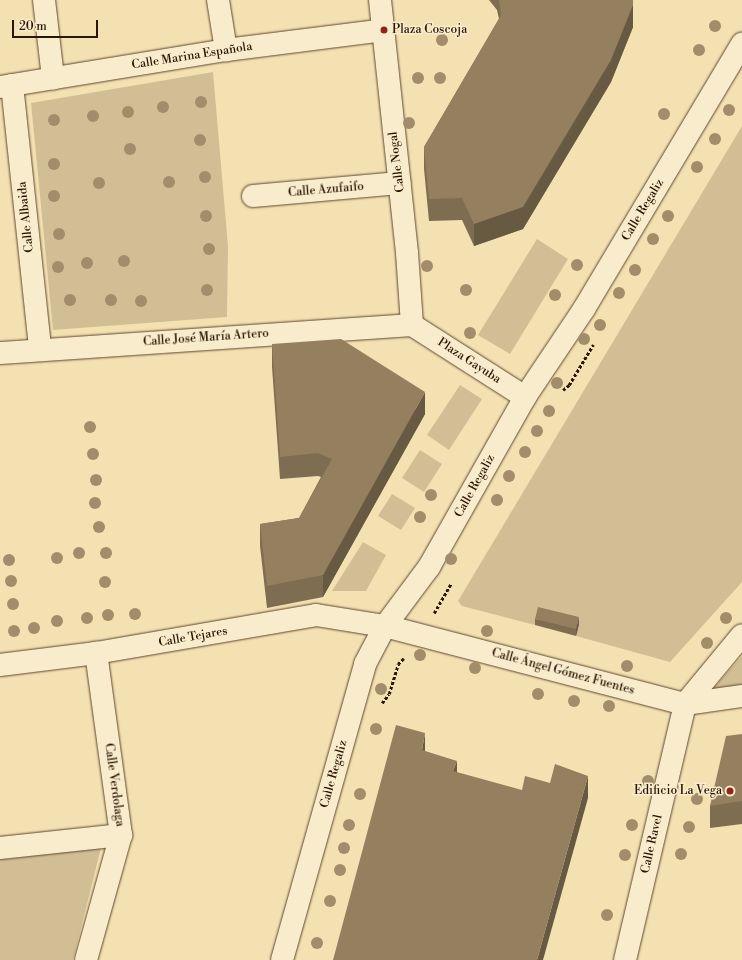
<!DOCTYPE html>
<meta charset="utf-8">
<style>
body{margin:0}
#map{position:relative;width:742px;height:960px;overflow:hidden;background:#f4e1b2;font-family:"Libre Bodoni",serif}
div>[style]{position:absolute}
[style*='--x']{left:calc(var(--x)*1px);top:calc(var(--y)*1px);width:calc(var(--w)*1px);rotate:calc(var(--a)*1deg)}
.green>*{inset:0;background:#d2be94}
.path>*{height:2.5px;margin-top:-1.25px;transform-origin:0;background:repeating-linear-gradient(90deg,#2c1402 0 3px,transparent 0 5px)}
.roads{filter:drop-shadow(0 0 1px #5e472e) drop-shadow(0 0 1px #5e472e)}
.minor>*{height:22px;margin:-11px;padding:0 11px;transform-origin:11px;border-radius:11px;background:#f8eccd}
.trees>*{width:12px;height:12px;margin:-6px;border-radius:50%;background:#a28c69}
.wall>*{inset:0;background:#7f6d51}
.shaded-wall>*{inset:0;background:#685942}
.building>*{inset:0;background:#947f5e}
.dots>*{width:11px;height:11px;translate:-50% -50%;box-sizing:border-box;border:2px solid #f8eccd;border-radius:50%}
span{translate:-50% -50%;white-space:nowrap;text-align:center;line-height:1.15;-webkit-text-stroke:3px #f8eccd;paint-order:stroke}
.poi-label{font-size:12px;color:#2c1402}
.left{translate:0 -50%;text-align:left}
.right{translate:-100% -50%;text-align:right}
.street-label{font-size:12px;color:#2c1402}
.scale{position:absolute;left:12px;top:20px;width:86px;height:18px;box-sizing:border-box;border:2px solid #2c1402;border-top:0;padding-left:5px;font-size:12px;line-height:14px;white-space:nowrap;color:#2c1402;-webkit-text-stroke:3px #f8eccd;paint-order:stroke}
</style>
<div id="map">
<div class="green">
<i style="clip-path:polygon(213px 72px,228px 246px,227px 317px,53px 330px,31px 103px)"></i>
<i style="clip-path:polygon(742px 126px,742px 582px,670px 662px,576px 636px,579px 624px,538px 613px,535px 625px,462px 606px,458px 601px)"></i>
<i style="clip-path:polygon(537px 239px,568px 259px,510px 354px,478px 335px)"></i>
<i style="clip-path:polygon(460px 385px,482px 399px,449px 450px,427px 435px)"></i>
<i style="clip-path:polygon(420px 450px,442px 464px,424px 492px,402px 478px)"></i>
<i style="clip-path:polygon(392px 494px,415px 508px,401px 530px,378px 516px)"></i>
<i style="clip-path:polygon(363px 542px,386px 555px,366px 591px,332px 591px)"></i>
<i style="clip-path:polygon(742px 656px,742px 686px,712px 690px)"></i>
<i style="clip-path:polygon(101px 848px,73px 960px,0 960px,0 859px)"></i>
</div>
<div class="path">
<i style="--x:563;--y:390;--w:8;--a:-40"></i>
<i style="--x:569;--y:385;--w:47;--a:-59"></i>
<i style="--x:434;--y:613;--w:34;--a:-60"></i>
<i style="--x:382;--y:703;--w:11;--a:-52"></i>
<i style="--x:389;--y:694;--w:31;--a:-73"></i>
<i style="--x:398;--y:664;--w:8;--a:-45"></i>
</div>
<div class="roads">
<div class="minor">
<i style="--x:44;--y:0;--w:79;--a:83.4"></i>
<i style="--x:218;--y:0;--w:51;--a:80.9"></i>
<i style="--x:380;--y:0;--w:254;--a:83.9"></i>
<i style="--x:407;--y:253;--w:72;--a:86"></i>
<i style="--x:12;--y:85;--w:265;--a:83.9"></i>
<i style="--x:0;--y:87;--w:229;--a:-9.3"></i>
<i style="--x:226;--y:50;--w:159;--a:-7.2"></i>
<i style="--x:253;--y:196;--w:147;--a:-5.1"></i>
<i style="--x:412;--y:325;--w:134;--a:32.5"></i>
<i style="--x:0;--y:353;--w:413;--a:-3.9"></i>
<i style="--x:0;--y:665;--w:97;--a:-7.1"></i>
<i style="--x:96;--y:653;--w:223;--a:-9.8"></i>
<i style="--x:316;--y:615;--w:70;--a:9.1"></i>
<i style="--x:385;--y:626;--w:310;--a:14.6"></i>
<i style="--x:685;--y:704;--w:58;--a:-8"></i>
<i style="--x:0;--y:848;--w:122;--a:-6.1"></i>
<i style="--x:86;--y:960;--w:130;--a:-74.4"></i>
<i style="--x:121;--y:835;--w:184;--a:-97.8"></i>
<i style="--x:282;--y:960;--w:307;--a:-74.3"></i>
<i style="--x:365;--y:664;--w:43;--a:-62.2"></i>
<i style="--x:385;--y:626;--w:74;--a:-53.3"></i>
<i style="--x:429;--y:567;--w:195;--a:-60.5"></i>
<i style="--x:525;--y:397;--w:106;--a:-56.2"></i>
<i style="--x:584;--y:309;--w:309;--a:-59.2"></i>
<i style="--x:625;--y:960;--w:263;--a:-76.8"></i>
<i style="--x:685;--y:704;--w:89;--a:-50.4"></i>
</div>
</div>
<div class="trees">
<i style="left:715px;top:26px"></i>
<i style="left:442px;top:40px"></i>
<i style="left:699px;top:50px"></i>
<i style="left:418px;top:78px"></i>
<i style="left:440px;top:78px"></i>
<i style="left:201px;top:102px"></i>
<i style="left:163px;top:107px"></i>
<i style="left:729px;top:110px"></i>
<i style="left:128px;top:112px"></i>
<i style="left:664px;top:114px"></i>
<i style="left:93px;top:116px"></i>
<i style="left:54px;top:120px"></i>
<i style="left:409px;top:123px"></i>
<i style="left:715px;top:139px"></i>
<i style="left:200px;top:140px"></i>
<i style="left:130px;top:149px"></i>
<i style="left:54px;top:164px"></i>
<i style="left:697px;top:167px"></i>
<i style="left:205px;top:177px"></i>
<i style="left:169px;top:182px"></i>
<i style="left:99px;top:183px"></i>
<i style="left:54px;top:196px"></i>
<i style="left:206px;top:216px"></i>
<i style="left:668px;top:216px"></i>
<i style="left:59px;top:234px"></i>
<i style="left:653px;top:239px"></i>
<i style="left:209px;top:249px"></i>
<i style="left:124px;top:261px"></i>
<i style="left:87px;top:263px"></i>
<i style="left:577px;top:265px"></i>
<i style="left:427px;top:266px"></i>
<i style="left:58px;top:267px"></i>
<i style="left:635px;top:270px"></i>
<i style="left:207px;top:290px"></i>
<i style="left:466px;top:290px"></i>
<i style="left:619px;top:293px"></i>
<i style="left:555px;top:295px"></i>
<i style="left:70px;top:300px"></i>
<i style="left:111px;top:300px"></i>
<i style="left:141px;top:301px"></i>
<i style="left:600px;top:325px"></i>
<i style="left:470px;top:333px"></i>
<i style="left:584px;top:339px"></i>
<i style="left:557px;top:383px"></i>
<i style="left:549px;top:411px"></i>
<i style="left:90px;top:427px"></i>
<i style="left:537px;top:431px"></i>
<i style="left:525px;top:452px"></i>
<i style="left:93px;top:454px"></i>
<i style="left:509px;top:476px"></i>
<i style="left:96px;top:480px"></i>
<i style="left:431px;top:495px"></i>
<i style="left:497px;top:500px"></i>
<i style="left:95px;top:503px"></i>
<i style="left:420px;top:517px"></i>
<i style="left:99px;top:527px"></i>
<i style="left:79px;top:553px"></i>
<i style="left:106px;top:553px"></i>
<i style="left:57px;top:558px"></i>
<i style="left:451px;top:559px"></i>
<i style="left:9px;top:560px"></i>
<i style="left:11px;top:581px"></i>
<i style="left:105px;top:582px"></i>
<i style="left:13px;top:604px"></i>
<i style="left:135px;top:614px"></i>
<i style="left:108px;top:615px"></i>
<i style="left:87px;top:618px"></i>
<i style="left:726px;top:618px"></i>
<i style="left:57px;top:621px"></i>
<i style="left:34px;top:628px"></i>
<i style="left:14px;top:631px"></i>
<i style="left:487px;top:631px"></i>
<i style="left:707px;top:643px"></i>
<i style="left:420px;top:655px"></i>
<i style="left:627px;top:666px"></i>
<i style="left:475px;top:668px"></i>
<i style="left:381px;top:689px"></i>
<i style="left:538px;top:694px"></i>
<i style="left:574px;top:701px"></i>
<i style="left:609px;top:706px"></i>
<i style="left:376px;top:729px"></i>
<i style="left:648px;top:781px"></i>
<i style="left:360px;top:794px"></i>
<i style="left:697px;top:799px"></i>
<i style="left:349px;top:825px"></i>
<i style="left:632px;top:825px"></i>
<i style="left:689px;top:827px"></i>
<i style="left:344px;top:848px"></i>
<i style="left:681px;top:854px"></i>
<i style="left:625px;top:855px"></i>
<i style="left:340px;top:870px"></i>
<i style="left:330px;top:901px"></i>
<i style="left:607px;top:915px"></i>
<i style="left:317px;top:943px"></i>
</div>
<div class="wall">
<i style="clip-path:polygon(489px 0,633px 0,633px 27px,611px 82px,523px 229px,474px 246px,462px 220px,429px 221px,424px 169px,424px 147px,499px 19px,497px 10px)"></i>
<i style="clip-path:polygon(272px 344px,425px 414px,323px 597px,267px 608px,260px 546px,260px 524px,299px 518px,321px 477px,318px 476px,280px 479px,272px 367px)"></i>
<i style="clip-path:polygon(535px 619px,579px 624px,576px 636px,535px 625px)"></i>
<i style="clip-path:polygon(742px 734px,742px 824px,710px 828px,710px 806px)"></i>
</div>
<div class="shaded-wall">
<i style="clip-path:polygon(633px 5px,633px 27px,611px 82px,523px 229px,474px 246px,474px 224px)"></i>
<i style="clip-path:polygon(425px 392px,425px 414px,323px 597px,323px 575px)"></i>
<i style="clip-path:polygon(579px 617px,579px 624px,576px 636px,576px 629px)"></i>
<i style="clip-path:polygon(425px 733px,425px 756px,422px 750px)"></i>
<i style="clip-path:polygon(457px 761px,457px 783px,453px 771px)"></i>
<i style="clip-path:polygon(588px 776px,588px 798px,543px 960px,537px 960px)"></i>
</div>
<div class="building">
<i style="clip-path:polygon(499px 0,633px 0,633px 5px,611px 60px,523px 207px,474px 224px,462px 198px,429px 199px,424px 147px,501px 15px)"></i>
<i style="clip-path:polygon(341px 339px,425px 392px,323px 575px,267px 586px,260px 524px,299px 518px,332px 459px,318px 453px,280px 457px,272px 344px)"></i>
<i style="clip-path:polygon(538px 607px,579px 617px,576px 629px,535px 619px)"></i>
<i style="clip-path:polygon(396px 725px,425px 733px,422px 750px,457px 761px,453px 771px,522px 790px,525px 776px,550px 783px,555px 764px,588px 776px,537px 960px,333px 960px)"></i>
<i style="clip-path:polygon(742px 734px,742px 801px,710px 806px,726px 736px)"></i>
</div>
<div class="dots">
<i style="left:384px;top:30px;background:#8f2418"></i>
<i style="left:730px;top:791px;background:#8f2418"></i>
</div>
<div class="poi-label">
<span class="left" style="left:392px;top:30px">Plaza Coscoja</span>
<span class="right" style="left:722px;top:791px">Edificio La Vega</span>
</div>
<div class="street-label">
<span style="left:192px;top:56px;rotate:-9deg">Calle Marina Española</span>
<span style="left:397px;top:162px;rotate:-97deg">Calle Nogal</span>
<span style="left:326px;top:190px;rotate:-5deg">Calle Azufaifo</span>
<span style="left:643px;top:210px;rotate:-59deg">Calle Regaliz</span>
<span style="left:26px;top:217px;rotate:-96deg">Calle Albaida</span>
<span style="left:206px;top:338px;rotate:-4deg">Calle José María Artero</span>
<span style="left:469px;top:361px;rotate:33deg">Plaza Gayuba</span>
<span style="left:475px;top:486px;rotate:-61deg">Calle Regaliz</span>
<span style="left:193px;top:637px;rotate:-10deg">Calle Tejares</span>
<span style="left:563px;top:672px;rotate:15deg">Calle Ángel Gómez Fuentes</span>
<span style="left:334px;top:774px;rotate:-74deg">Calle Regaliz</span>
<span style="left:114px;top:785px;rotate:82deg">Calle Verdolaga</span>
<span style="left:652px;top:844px;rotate:-77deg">Calle Ravel</span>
</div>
<div class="scale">20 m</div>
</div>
